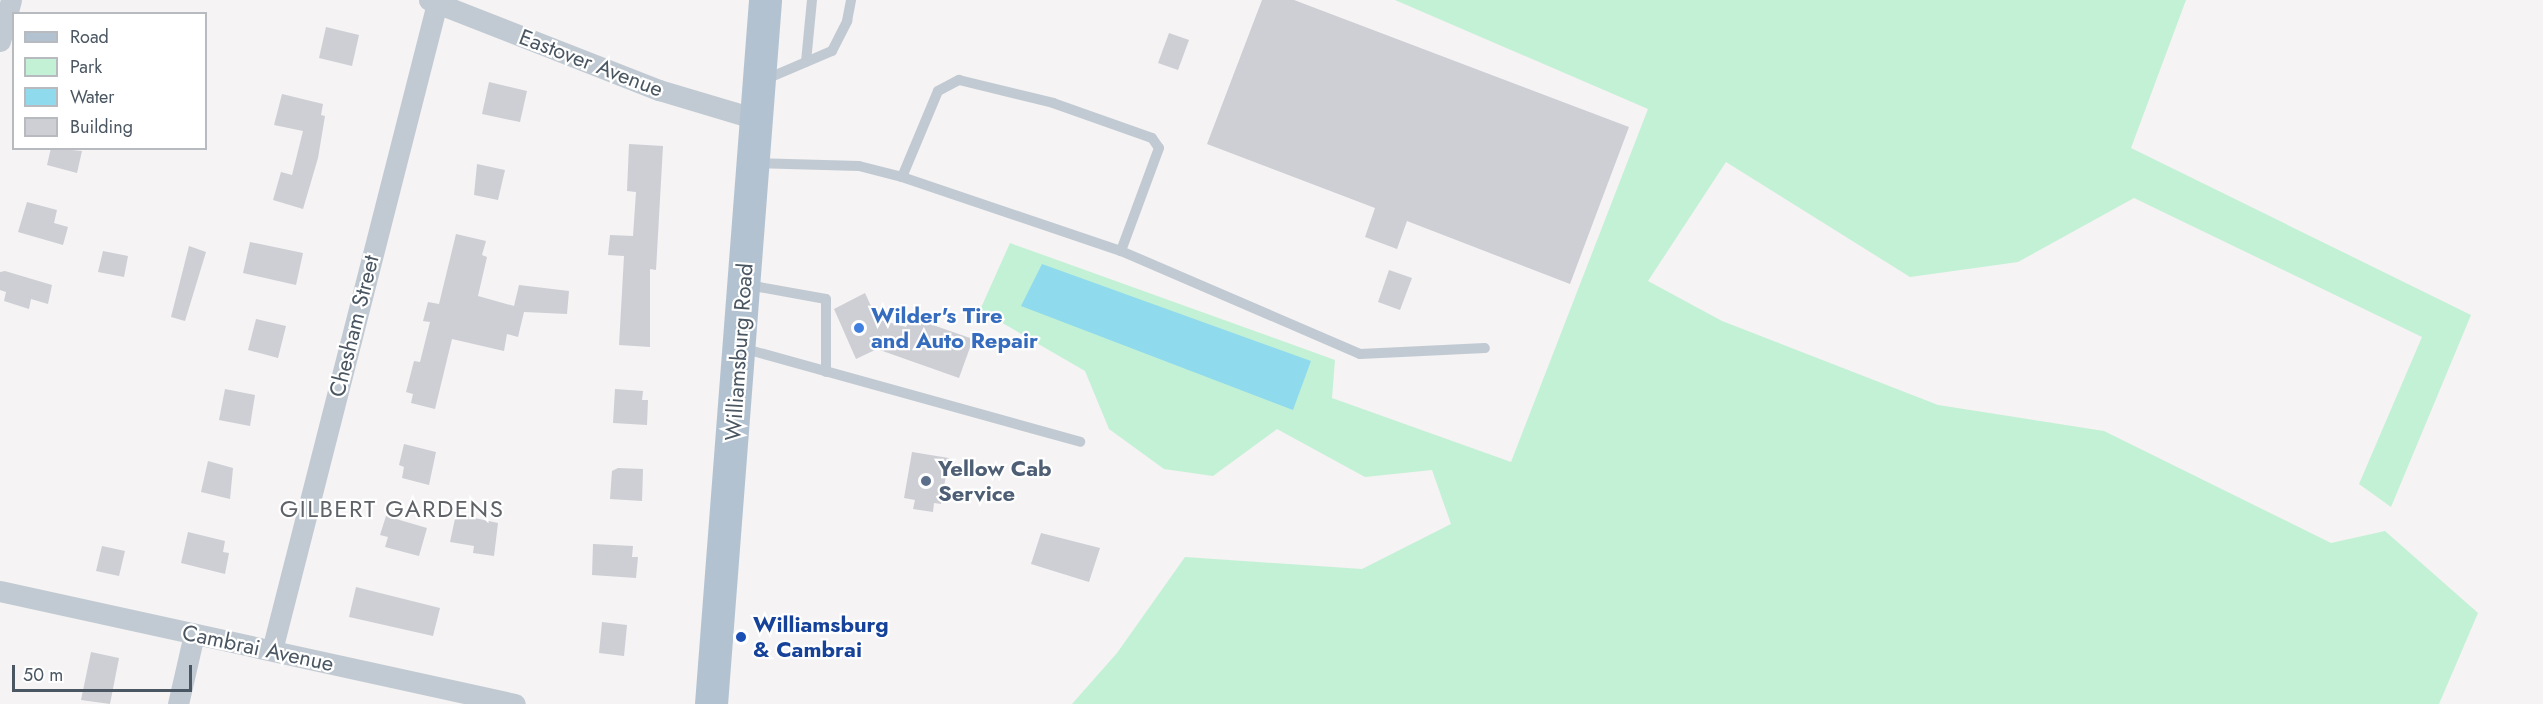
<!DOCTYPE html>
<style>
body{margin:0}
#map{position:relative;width:2543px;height:704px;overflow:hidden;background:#f5f3f3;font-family:Jost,sans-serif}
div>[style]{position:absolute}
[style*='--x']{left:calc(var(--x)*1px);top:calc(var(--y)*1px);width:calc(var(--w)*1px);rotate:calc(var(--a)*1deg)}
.green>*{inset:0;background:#c3f1d5}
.water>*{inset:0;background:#90daee}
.building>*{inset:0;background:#cdcfd5}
.lane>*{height:10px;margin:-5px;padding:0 5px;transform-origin:5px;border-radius:5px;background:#c1cad2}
.street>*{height:21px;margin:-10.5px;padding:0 10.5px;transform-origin:10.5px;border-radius:10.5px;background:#c1cad2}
.primary>*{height:33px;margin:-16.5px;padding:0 16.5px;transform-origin:16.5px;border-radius:16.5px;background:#b3c2d1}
.dots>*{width:16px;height:16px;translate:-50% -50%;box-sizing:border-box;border:3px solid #fff;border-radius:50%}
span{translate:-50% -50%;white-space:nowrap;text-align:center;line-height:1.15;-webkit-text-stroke:4.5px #fff;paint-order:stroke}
.street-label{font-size:22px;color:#4a5661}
.shop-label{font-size:22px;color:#366cbe;font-weight:700}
.left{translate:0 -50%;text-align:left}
.service-label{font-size:22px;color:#4e5e75;font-weight:700}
.transit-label{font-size:22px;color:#164399;font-weight:700}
.neighbourhood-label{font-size:24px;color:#5f6368;letter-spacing:1.5px}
.legend{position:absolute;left:12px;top:12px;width:195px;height:138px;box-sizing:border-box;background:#fff;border:2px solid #b7bbc0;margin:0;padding:8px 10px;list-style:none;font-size:18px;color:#4a5661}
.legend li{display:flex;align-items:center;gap:12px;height:30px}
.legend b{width:30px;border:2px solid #b7bbc0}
.scale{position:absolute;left:12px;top:665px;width:180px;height:27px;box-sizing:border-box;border:3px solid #4a5661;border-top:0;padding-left:8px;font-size:18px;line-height:21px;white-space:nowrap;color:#4a5661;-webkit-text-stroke:4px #fff;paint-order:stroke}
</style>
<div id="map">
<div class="green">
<i style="clip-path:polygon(1395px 0,2186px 0,2131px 148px,2471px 315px,2391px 507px,2359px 484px,2422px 337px,2134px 198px,2018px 262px,1910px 277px,1726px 162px,1648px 281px,1722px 321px,1938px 405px,2104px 431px,2331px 543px,2385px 531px,2478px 613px,2439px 704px,1072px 704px,1117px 653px,1185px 557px,1362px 569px,1451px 524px,1432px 470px,1365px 477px,1277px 429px,1213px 476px,1164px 469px,1109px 429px,1085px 371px,980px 310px,1010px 243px,1335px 360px,1332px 398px,1511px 462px,1648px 109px)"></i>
</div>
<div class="water">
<i style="clip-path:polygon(1042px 264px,1311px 361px,1293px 410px,1021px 306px)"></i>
</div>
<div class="building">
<i style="clip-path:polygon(1262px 0,1294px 0,1629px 127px,1570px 284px,1407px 221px,1397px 249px,1365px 237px,1375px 208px,1207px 144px)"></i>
<i style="clip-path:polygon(326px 27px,359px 35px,352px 66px,319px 58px)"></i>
<i style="clip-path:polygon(1169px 33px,1189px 40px,1178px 70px,1158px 63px)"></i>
<i style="clip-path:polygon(489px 82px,527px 91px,520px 122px,482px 114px)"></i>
<i style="clip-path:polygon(282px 94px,323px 104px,321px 115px,325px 116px,318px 158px,303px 209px,273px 200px,281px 172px,292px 175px,303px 131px,274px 125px)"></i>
<i style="clip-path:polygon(629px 144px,663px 146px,656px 270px,650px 269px,650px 347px,619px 345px,624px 256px,608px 255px,610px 235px,633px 236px,636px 192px,627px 191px)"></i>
<i style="clip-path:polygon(51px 148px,82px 151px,77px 173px,47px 165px)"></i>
<i style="clip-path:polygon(477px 164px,505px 170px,498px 200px,474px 195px)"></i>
<i style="clip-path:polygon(27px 202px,57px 210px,54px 223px,68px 227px,63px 245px,18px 232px)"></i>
<i style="clip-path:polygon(456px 234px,486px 241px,482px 255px,487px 257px,478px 296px,514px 306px,519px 285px,569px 291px,567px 314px,524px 312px,518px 337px,507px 334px,504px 351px,452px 339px,435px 409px,411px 403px,413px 394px,406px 392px,414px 361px,420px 362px,430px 322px,423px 321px,428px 302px,439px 304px)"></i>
<i style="clip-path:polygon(250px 242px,303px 253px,296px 285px,243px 273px)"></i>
<i style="clip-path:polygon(189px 246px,206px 252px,185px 321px,171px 317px)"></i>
<i style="clip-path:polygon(103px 251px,128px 256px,124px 277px,98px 272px)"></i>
<i style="clip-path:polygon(1389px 270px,1412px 278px,1400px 310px,1378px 302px)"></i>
<i style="clip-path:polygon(5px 271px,52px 285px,48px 304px,31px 299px,29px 309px,4px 301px,6px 292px,0 290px,0 272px)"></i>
<i style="clip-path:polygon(865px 293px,877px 319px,906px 327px,910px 317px,973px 339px,959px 378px,877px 349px,856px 359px,834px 309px)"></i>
<i style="clip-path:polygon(256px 319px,286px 326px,278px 358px,248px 350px)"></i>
<i style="clip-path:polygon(225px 389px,255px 395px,250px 426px,219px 420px)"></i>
<i style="clip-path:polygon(615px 389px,643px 391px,642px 400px,648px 400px,647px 425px,613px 423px)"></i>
<i style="clip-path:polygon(404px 444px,436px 452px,429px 485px,402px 478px,404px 467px,399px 465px)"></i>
<i style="clip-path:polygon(912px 452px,949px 458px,941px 504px,934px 503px,933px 512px,913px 509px,915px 500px,904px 498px)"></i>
<i style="clip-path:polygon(208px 461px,233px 468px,230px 499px,201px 492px)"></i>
<i style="clip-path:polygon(618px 468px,643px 469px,642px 501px,610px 499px,612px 471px)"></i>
<i style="clip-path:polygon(456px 514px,498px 523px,494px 556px,473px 553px,474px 546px,450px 542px)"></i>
<i style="clip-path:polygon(386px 516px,427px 528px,419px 556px,385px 547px,388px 537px,380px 535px)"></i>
<i style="clip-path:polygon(188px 532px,225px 541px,223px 552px,229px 553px,225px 574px,181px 563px)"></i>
<i style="clip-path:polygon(1041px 533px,1100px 548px,1089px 582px,1031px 564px)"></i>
<i style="clip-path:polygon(593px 544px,633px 546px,632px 557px,638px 557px,636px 578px,592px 575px)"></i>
<i style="clip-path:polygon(102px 546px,125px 551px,119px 576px,96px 571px)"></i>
<i style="clip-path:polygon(356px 587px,440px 608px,433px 636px,349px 617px)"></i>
<i style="clip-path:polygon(602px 622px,627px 625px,624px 656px,599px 653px)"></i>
<i style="clip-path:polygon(91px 652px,119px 658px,110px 704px,81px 700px)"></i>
</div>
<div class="lane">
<i style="--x:806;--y:62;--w:62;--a:-84.5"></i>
<i style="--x:764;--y:80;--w:74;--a:-23.1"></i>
<i style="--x:832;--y:51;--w:34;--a:-63"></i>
<i style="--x:847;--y:21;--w:21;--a:-79"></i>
<i style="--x:756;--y:163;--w:103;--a:1.7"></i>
<i style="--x:859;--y:166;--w:44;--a:14.3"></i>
<i style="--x:902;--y:177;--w:231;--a:18.7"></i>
<i style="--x:1121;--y:251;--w:260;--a:23.3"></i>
<i style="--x:1360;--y:354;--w:125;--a:-2.7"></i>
<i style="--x:902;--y:177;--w:93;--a:-67.3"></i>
<i style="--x:938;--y:91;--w:24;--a:-28"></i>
<i style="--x:959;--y:80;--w:97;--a:13.7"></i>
<i style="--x:1053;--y:103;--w:105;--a:19.5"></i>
<i style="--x:1152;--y:138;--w:12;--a:55"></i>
<i style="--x:1159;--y:148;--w:110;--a:110.3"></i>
<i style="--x:748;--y:285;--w:79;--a:10.2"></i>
<i style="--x:826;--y:299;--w:73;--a:90"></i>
<i style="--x:742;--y:348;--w:351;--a:15.5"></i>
</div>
<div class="street">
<i style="--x:429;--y:0;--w:247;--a:21.4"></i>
<i style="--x:659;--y:90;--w:101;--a:16.6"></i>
<i style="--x:0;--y:41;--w:42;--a:-75"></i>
<i style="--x:0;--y:591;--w:527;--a:12.38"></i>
<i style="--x:272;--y:650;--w:668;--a:-75.69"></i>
<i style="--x:178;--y:704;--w:72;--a:-77.1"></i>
</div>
<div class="primary">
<i style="--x:711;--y:704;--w:706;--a:-85.61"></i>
</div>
<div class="dots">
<i style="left:859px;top:328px;background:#3f7fe0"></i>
<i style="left:926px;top:481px;background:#5c6f8a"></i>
<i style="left:741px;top:637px;background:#1a4fb4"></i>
</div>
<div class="street-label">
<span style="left:591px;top:63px;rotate:21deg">Eastover Avenue</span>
<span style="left:354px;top:326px;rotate:-76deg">Chesham Street</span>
<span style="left:739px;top:352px;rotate:-86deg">Williamsburg Road</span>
<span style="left:258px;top:648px;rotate:12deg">Cambrai Avenue</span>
</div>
<div class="shop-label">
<span class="left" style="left:871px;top:328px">Wilder's Tire<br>and Auto Repair</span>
</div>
<div class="service-label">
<span class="left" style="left:938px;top:481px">Yellow Cab<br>Service</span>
</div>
<div class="transit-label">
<span class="left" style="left:753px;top:637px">Williamsburg<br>&amp; Cambrai</span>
</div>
<div class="neighbourhood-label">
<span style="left:392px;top:509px">GILBERT GARDENS</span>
</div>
<ul class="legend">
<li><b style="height:8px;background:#b3c2d1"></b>Road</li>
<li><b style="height:16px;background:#c3f1d5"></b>Park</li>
<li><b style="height:16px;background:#90daee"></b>Water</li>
<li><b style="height:16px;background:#cdcfd5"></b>Building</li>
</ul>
<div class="scale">50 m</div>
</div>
